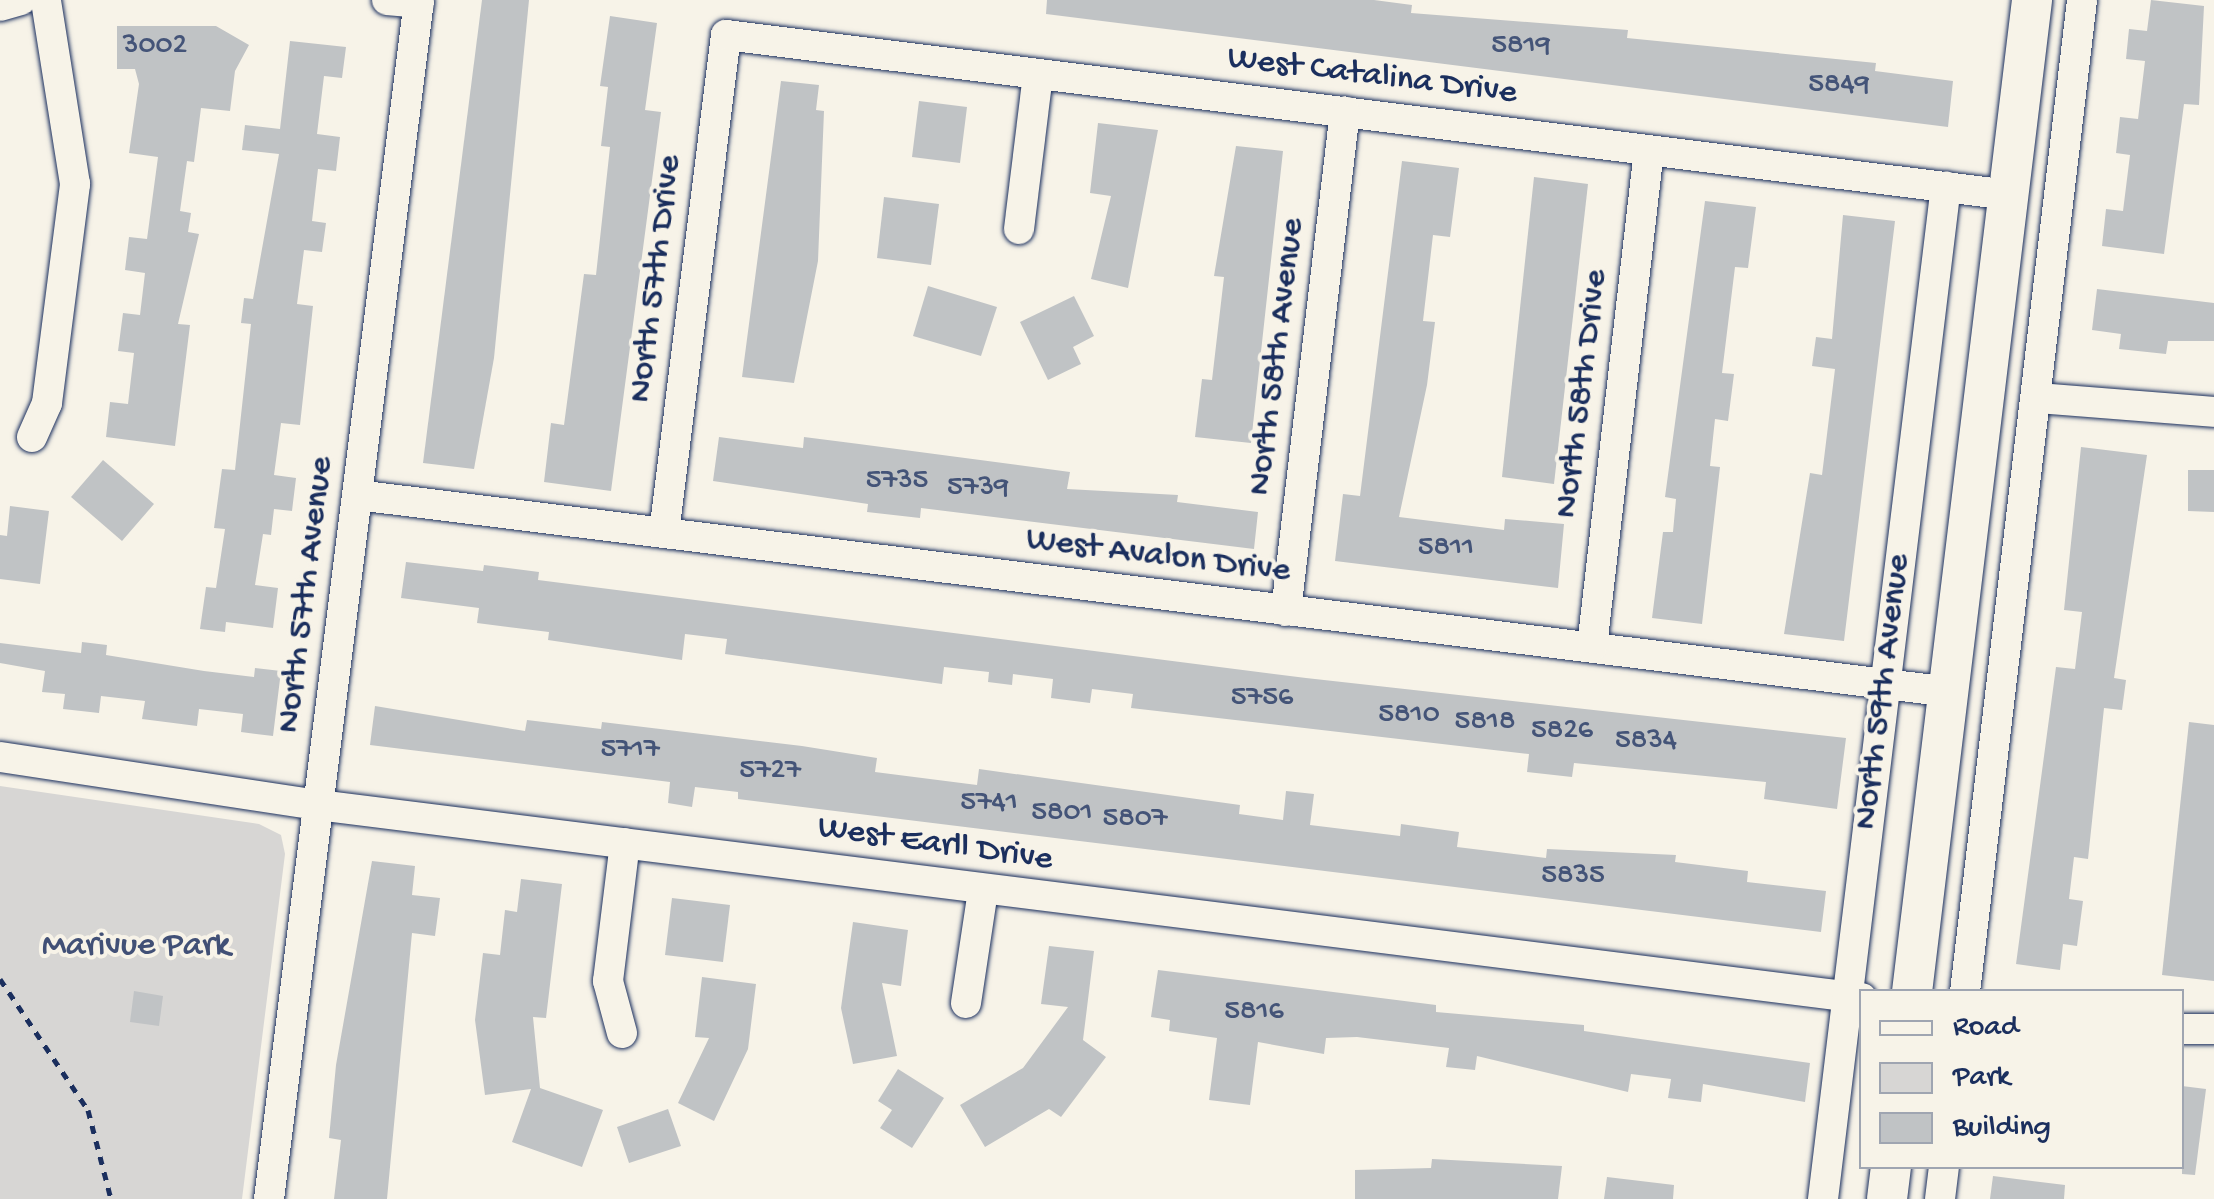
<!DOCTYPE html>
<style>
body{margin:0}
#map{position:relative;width:2214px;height:1199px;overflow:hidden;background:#f7f3e8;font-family:"Gochi Hand",sans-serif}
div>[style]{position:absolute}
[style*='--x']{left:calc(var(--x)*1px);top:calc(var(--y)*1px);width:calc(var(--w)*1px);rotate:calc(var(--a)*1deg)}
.green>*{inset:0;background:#d7d6d4}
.building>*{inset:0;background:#c0c3c5}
.path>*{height:5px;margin-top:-2.5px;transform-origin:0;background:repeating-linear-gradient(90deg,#1b2f5e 0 8px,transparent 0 16px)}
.roads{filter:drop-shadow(0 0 2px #1b2f5e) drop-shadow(0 0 2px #1b2f5e)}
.minor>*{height:30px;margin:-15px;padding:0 15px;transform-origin:15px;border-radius:15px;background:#f7f3e8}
.major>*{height:40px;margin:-20px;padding:0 20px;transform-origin:20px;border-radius:20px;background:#f7f3e8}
span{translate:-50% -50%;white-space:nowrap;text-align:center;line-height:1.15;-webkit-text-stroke:8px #f7f3e8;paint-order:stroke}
.number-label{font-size:30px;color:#445478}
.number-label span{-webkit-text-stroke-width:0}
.street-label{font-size:35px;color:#1b2f5e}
.park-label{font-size:35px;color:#415076}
.legend{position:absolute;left:1859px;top:989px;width:325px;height:180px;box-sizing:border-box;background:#f7f3e8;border:2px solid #9fa5b1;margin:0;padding:12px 18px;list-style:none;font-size:30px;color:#1b2f5e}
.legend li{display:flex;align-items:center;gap:20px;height:50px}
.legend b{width:50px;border:2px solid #9fa5b1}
</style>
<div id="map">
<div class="green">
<i style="clip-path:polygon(0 786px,259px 824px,281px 835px,285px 854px,242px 1199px,0 1199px)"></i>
</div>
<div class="building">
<i style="clip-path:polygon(482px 0,529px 0,494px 358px,474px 469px,423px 463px)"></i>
<i style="clip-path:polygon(1047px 0,1374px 0,1412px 5px,1411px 13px,1628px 30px,1627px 38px,1876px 63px,1875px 71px,1953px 81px,1948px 127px,1046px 14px)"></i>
<i style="clip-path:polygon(2151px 0,2204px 6px,2199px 105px,2184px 104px,2164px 254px,2102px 246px,2106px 209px,2123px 211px,2130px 155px,2116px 153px,2120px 117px,2138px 119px,2145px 61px,2126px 59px,2129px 29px,2147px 31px)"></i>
<i style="clip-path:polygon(610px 16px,657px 23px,645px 110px,661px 112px,611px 491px,544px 482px,551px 423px,564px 425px,584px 274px,596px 275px,610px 147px,601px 146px,608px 87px,600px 86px)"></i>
<i style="clip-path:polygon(117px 26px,216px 26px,249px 45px,235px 71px,230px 111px,201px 108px,194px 162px,187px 161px,180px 211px,191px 213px,188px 232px,199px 234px,178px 324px,190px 325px,175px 446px,106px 437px,110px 402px,128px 404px,134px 353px,118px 351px,123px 313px,140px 315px,145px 273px,125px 270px,129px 237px,147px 239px,158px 157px,129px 153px,139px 84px,135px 69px,117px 69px)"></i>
<i style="clip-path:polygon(290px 41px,346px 47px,342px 78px,324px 76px,317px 134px,340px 137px,336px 171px,318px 169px,312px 221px,326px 223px,322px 252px,304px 250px,297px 304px,313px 306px,300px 425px,281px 423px,274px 475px,296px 478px,292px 511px,274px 509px,271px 535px,263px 534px,255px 585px,278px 588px,273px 628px,226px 622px,225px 632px,200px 629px,206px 587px,216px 588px,225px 529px,214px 528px,222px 469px,235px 470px,251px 324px,241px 323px,244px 298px,253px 299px,279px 154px,242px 150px,245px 125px,280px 129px)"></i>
<i style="clip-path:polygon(781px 81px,819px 85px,816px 110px,824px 111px,818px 261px,794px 383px,742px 377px)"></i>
<i style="clip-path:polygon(919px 101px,967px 107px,960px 163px,912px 157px)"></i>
<i style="clip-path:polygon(1098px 123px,1158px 130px,1128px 288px,1091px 279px,1111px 196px,1090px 193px)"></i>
<i style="clip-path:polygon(1236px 146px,1283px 151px,1251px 443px,1195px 437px,1202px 379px,1212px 380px,1224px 277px,1214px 276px)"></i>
<i style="clip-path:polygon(1402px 161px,1459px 168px,1450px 237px,1433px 235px,1423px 321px,1435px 322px,1427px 385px,1399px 517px,1504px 530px,1505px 519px,1564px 524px,1558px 588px,1335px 561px,1343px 494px,1360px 496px)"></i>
<i style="clip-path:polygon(1534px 177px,1588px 184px,1554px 484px,1502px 477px)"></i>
<i style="clip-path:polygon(884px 197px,939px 204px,931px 265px,877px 258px)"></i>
<i style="clip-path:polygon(1705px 201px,1756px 207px,1748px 268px,1735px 267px,1722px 373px,1734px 374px,1728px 421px,1715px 419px,1710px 466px,1720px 467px,1702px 624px,1652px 618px,1663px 532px,1673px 532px,1676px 499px,1665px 497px)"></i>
<i style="clip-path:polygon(1843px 215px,1895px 221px,1844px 641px,1784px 634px,1810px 473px,1822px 475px,1835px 369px,1812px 366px,1816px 337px,1832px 339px)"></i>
<i style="clip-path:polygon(928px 286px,997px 307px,981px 356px,913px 336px)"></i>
<i style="clip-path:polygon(2097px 289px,2214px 303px,2214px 341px,2168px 341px,2166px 354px,2119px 349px,2121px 334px,2092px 330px)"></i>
<i style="clip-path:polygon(1074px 296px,1094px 336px,1073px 347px,1081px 364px,1048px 380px,1020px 322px)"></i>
<i style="clip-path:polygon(719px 437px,803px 448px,804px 437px,859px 444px,1070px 472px,1067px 489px,1178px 495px,1177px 502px,1258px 512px,1254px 549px,921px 508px,920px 518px,867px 512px,868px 504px,713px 481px)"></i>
<i style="clip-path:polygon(2081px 447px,2147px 455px,2114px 678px,2126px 680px,2122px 710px,2104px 708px,2088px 859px,2074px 857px,2069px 899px,2083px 901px,2077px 946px,2063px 944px,2060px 970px,2016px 964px,2056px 667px,2075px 669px,2082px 612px,2064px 610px)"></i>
<i style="clip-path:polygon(103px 460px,154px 504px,122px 541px,71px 497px)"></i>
<i style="clip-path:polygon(2188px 470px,2214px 470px,2214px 512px,2188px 511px)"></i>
<i style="clip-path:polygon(10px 506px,49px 511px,40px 584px,0 579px,0 535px,7px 536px)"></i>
<i style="clip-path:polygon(406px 562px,483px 571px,484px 565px,539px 572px,538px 580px,1306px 678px,1846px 738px,1837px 809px,1764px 799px,1766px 782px,1574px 763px,1572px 777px,1527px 772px,1529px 754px,1131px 708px,1133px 694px,1092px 689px,1090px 703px,1051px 698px,1053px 679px,1013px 674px,1012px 685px,988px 682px,989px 672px,944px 667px,942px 684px,725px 654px,727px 639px,685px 634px,682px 660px,548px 640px,549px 632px,477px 623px,479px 608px,401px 598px)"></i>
<i style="clip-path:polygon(82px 642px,107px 645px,106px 655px,204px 671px,254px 677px,255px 668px,281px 671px,273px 736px,241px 732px,243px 714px,199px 709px,197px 726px,142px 719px,145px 701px,101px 696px,99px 713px,63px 709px,65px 694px,42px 692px,45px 671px,0 663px,0 643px,81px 653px)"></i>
<i style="clip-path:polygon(375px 706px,525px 731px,527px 720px,601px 729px,602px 722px,802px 746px,877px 758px,875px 772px,977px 785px,979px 769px,1240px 805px,1239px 814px,1283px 820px,1286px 791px,1314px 794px,1310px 825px,1400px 836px,1401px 824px,1459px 832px,1457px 847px,1546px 858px,1547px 849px,1676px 855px,1675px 862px,1748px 871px,1747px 882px,1826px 891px,1821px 932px,738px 799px,738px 792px,695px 787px,692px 807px,668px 803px,670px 782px,370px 745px)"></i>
<i style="clip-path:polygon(2189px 722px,2214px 725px,2214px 981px,2162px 975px)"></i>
<i style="clip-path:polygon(372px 861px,415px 866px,412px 895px,440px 898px,435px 936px,412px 933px,387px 1199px,334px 1199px,341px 1140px,329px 1138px,336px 1065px)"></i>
<i style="clip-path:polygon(521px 879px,562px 884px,546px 1018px,533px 1017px,540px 1088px,603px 1110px,582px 1167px,512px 1142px,531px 1089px,485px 1095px,475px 1020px,483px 953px,500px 955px,505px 910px,517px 912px)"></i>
<i style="clip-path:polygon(672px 898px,730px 905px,723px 962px,665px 955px)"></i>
<i style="clip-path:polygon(853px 922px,908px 930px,901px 986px,882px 983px,897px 1056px,853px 1064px,841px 1008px)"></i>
<i style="clip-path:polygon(1049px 946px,1094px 951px,1083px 1040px,1106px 1057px,1061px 1117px,1049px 1109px,985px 1147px,960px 1105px,1023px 1068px,1068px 1007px,1041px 1004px)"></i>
<i style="clip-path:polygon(1158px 970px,1436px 1005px,1436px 1012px,1584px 1025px,1584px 1031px,1810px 1063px,1805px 1102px,1703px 1084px,1701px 1102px,1668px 1098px,1671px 1079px,1631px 1074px,1628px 1092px,1477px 1056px,1475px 1070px,1446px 1067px,1449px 1048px,1357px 1037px,1326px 1038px,1324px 1054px,1258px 1042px,1250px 1105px,1209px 1100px,1217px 1038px,1169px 1031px,1170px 1020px,1151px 1017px)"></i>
<i style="clip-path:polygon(702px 977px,756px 984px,748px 1049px,714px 1121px,678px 1103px,709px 1038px,695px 1037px)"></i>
<i style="clip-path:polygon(134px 991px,163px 996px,159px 1026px,130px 1022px)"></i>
<i style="clip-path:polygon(898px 1069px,944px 1098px,912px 1148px,880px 1128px,892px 1110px,878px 1101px)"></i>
<i style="clip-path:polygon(2182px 1086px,2206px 1089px,2195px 1175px,2182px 1174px)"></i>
<i style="clip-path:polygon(668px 1109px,681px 1146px,629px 1163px,617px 1127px)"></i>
<i style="clip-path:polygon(1432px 1159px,1562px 1166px,1558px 1199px,1355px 1199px,1355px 1170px,1431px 1168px)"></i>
<i style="clip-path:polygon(1993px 1176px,2065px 1185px,2064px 1199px,1990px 1199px)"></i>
<i style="clip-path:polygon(1607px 1177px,1674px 1185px,1673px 1199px,1604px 1199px)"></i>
</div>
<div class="path">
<i style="--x:0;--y:979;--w:158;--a:56.1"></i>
<i style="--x:88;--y:1110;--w:92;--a:75.5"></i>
</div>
<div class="roads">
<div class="minor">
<i style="--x:387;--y:0;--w:32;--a:5"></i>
<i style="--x:0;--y:6;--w:22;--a:-16"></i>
<i style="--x:1019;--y:229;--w:156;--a:-83"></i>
<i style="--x:2037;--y:398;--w:178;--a:4.5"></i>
<i style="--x:32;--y:437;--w:37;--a:-66"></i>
<i style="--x:47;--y:403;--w:221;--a:-82.7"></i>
<i style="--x:75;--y:184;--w:186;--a:-99"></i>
<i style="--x:357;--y:495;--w:1604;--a:7.05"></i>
<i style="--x:664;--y:533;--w:502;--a:-82.9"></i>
<i style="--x:726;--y:35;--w:1292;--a:7.11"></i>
<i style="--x:1286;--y:611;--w:503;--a:-83.27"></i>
<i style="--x:1592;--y:647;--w:500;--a:-83.46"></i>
<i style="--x:0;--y:757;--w:322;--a:8.6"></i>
<i style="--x:318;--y:805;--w:1556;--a:7.13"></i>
<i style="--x:1965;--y:992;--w:999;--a:-83.27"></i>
<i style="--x:966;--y:1003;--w:113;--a:-81.4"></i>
<i style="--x:2182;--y:1029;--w:32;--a:0"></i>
<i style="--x:622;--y:1033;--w:54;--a:-105.1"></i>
<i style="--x:608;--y:981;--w:139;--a:-83"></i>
<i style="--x:269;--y:1199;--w:1208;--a:-82.87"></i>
<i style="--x:1823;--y:1199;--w:1020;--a:-83.08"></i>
<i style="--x:1940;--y:1199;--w:33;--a:-83"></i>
</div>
<div class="major">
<i style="--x:1912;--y:992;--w:999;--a:-83.1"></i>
<i style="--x:1887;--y:1199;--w:33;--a:-83"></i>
</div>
</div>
<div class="number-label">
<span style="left:155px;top:47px">3002</span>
<span style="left:1521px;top:47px">5819</span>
<span style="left:1839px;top:86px">5849</span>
<span style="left:897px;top:482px">5735</span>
<span style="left:978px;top:489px">5739</span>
<span style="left:1446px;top:549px">5811</span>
<span style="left:1262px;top:699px">5756</span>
<span style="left:1409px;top:716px">5810</span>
<span style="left:1485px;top:723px">5818</span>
<span style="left:1562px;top:732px">5826</span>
<span style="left:1646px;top:742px">5834</span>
<span style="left:630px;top:751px">5717</span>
<span style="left:770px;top:772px">5727</span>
<span style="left:989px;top:804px">5741</span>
<span style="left:1062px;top:814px">5801</span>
<span style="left:1135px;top:820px">5807</span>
<span style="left:1573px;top:877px">5835</span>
<span style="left:1254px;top:1013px">5816</span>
</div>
<div class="street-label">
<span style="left:1372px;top:77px;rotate:7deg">West Catalina Drive</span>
<span style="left:657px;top:279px;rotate:-83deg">North 57th Drive</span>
<span style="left:1278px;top:357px;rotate:-83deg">North 58th Avenue</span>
<span style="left:1583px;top:394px;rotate:-83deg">North 58th Drive</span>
<span style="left:1158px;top:557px;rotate:7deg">West Avalon Drive</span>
<span style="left:307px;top:595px;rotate:-83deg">North 57th Avenue</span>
<span style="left:1884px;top:692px;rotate:-83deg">North 59th Avenue</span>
<span style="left:935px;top:845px;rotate:8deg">West Earll Drive</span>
</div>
<div class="park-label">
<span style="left:136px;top:947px">Marivue Park</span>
</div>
<ul class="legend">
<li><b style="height:12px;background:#f7f3e8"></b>Road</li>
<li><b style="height:28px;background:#d7d6d4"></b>Park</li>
<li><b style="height:28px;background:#c0c3c5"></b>Building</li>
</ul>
</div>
